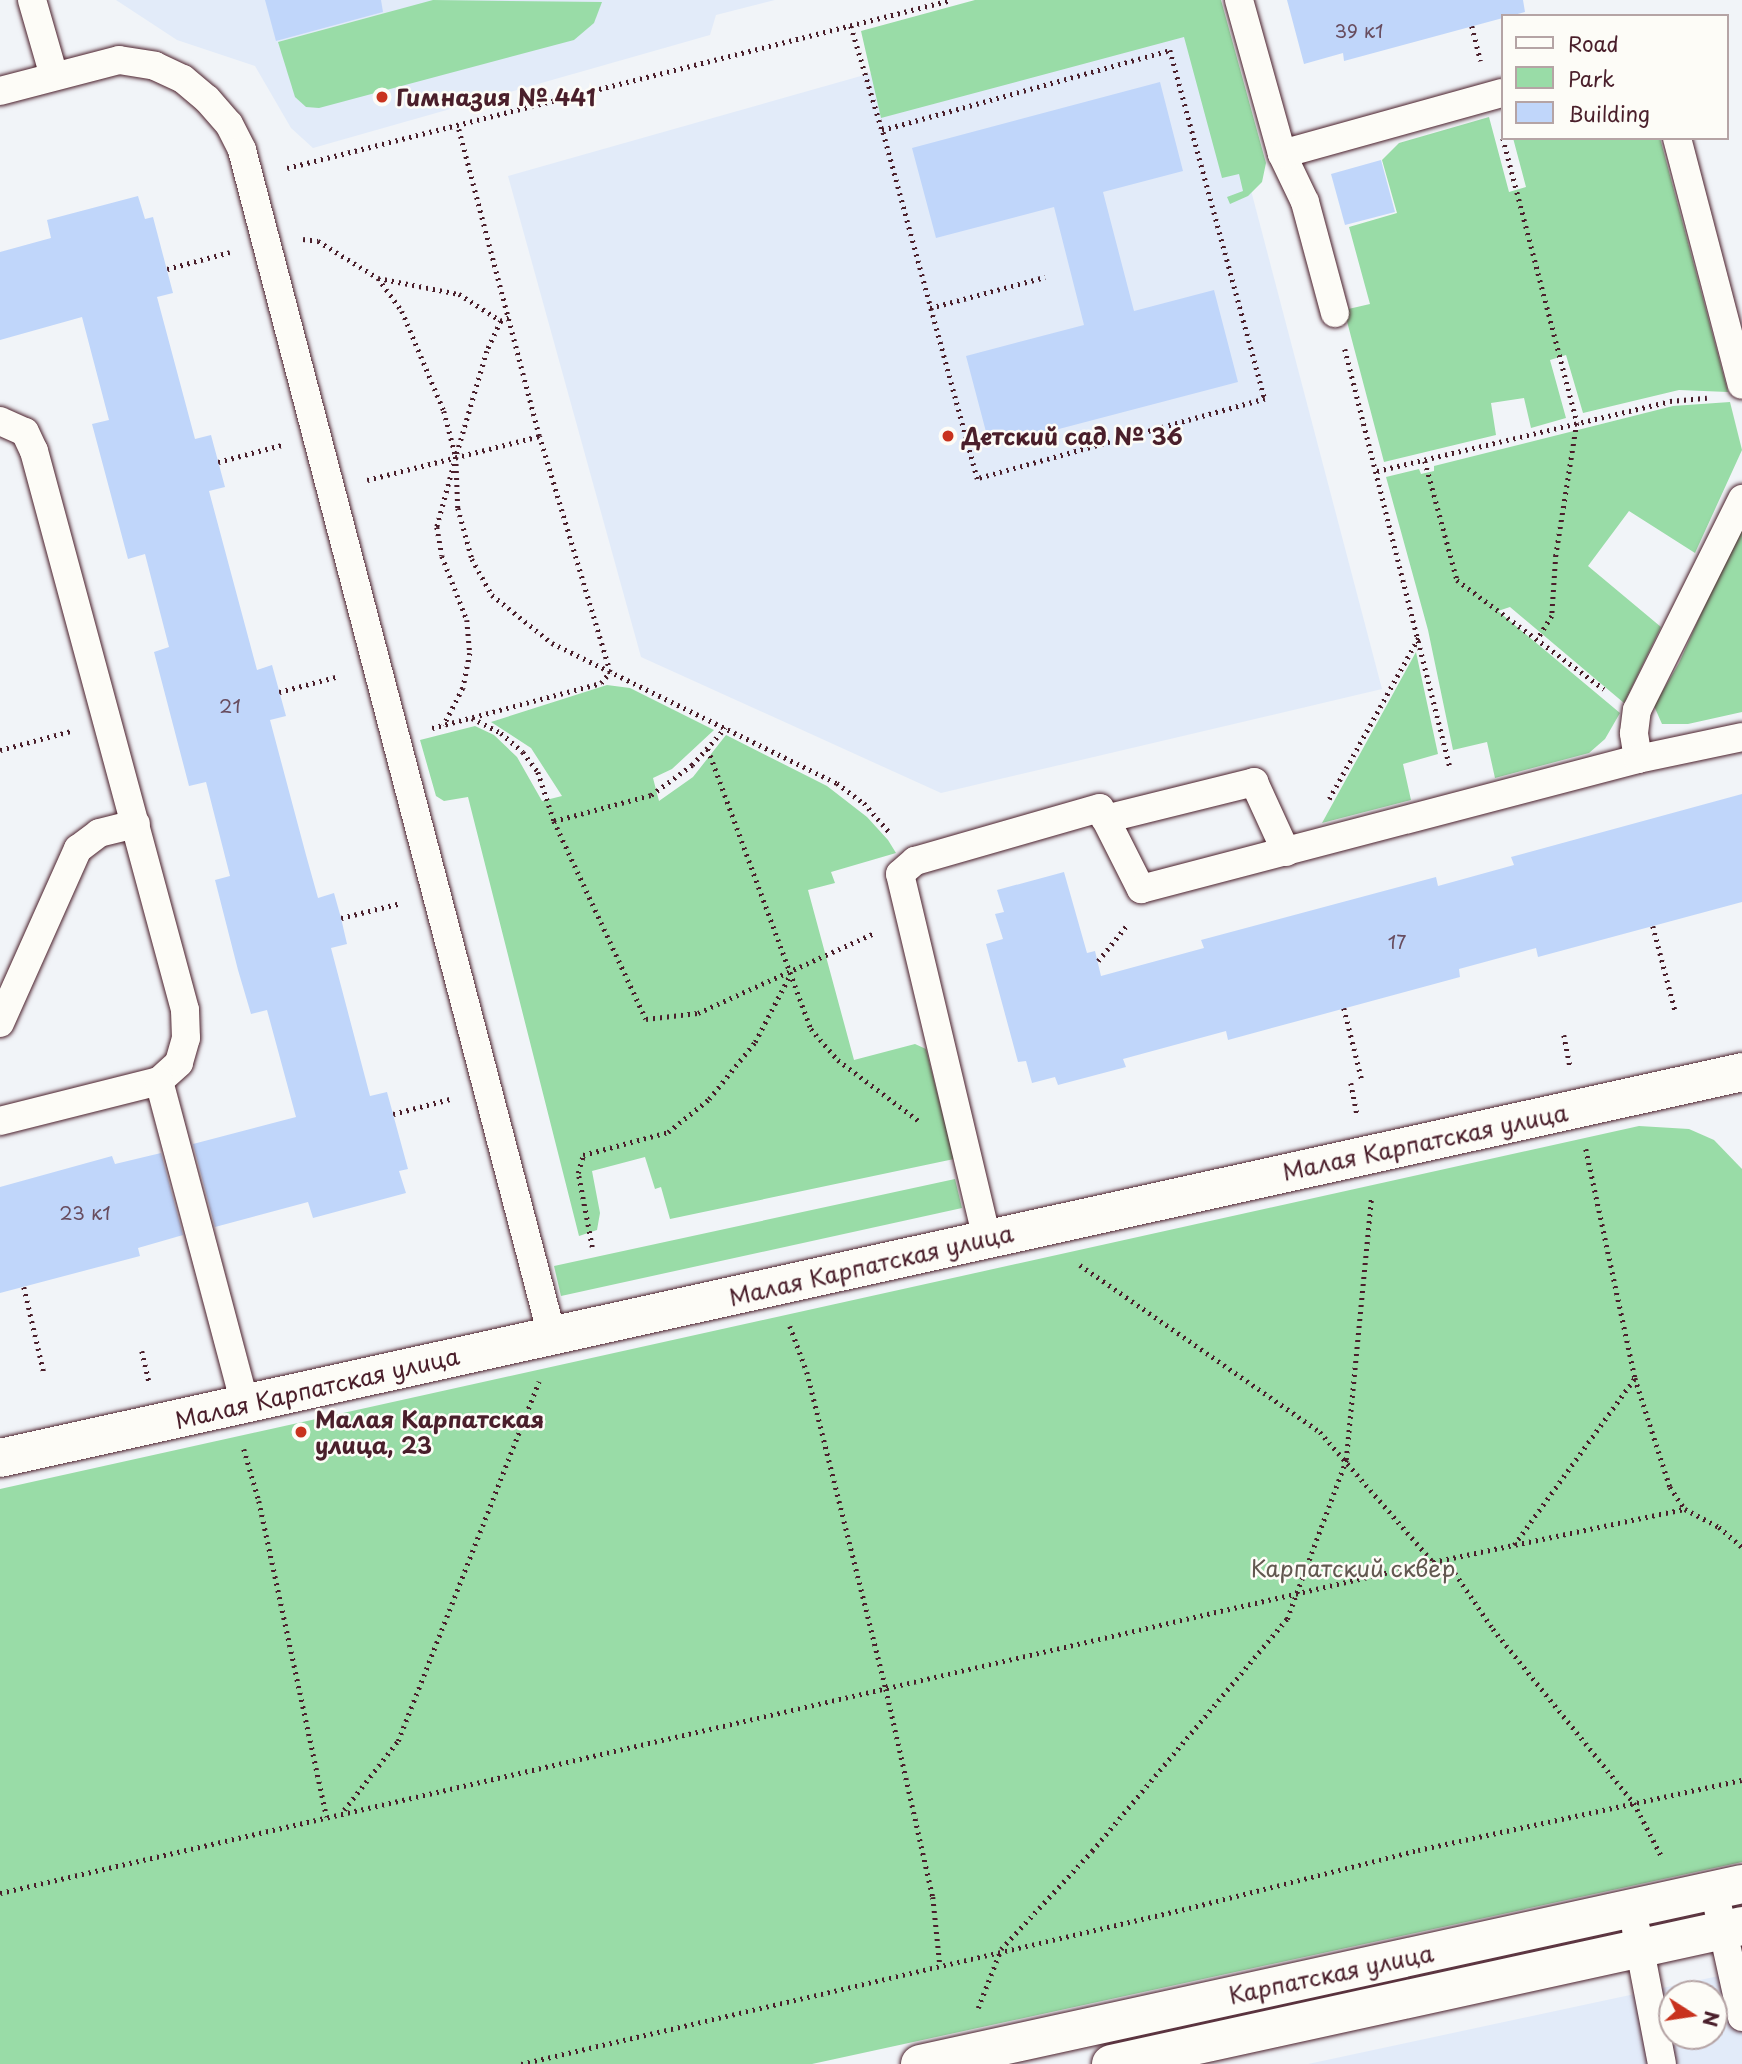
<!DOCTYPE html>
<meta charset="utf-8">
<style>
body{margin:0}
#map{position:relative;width:1742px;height:2064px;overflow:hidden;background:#f1f4f8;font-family:"Playpen Sans",sans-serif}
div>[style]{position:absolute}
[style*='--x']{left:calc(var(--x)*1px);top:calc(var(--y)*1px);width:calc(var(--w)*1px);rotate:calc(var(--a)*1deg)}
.built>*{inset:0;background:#e2ebf9}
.green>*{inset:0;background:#99dca7}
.building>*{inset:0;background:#c0d6fa}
.path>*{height:4.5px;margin-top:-2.25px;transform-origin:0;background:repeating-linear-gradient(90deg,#4a1f2b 0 2px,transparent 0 7px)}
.roads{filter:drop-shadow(0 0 2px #4a1f2b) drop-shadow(0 0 2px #4a1f2b)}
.lane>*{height:28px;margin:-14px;padding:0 14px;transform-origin:14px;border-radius:14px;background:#fdfcf7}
.street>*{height:38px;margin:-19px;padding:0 19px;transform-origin:19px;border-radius:19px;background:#fdfcf7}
.dots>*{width:19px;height:19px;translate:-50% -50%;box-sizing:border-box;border:4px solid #fdfcf7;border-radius:50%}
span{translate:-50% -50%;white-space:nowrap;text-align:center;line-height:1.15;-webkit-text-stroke:5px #fdfcf7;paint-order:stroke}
.number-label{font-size:19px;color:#684d5f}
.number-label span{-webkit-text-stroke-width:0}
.poi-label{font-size:23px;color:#4a1f2b;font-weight:700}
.left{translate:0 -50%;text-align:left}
.street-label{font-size:23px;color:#4a1f2b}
.park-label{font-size:23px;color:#625850}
.legend{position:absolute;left:1501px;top:14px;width:228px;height:126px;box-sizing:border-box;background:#fdfcf7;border:2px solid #b5a4a5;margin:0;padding:9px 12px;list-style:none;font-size:21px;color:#4a1f2b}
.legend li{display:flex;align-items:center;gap:14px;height:35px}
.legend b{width:35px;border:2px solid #b5a4a5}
.north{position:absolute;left:1658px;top:1980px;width:70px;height:70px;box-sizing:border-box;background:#fdfcf7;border:2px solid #b5a4a5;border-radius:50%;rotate:102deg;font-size:19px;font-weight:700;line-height:28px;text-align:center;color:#4a1f2b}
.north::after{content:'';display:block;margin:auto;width:24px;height:32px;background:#c8321e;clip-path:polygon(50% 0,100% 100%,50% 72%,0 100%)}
</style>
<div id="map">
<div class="built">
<i style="clip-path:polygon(116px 0,775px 0,716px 15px,710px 35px,313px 148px,291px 128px,255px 66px,177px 40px)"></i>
<i style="clip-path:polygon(1129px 0,1201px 0,1382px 689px,941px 793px,641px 657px,508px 176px)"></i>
<i style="clip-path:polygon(evenodd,1742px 1971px,1742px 2064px,1308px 2064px,1742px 1971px,1672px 1994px,1714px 1994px,1714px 2036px,1672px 2036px,1672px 1994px)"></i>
</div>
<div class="green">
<i style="clip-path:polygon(433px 0,602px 2px,594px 23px,574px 40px,319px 108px,306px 107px,295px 97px,278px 42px)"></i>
<i style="clip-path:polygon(975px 0,1221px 0,1266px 163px,1262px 182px,1248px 196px,1230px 204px,1227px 197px,1243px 191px,1239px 174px,1222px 178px,1184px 37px,881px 118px,861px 31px)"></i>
<i style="clip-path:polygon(1489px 117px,1509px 192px,1526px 187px,1513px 138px,1660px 138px,1728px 392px,1679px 390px,1583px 413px,1566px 355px,1550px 360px,1566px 418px,1531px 428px,1524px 398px,1491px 403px,1496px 435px,1384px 462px,1344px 310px,1370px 304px,1349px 227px,1397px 213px,1382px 160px,1399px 143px)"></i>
<i style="clip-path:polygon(1730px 402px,1742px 450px,1695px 553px,1629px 511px,1588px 566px,1661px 627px,1624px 703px,1510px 607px,1498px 611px,1620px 713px,1605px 739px,1589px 753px,1495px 778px,1487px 742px,1453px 750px,1428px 630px,1386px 477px,1419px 469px,1421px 474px,1434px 471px,1434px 466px,1673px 406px)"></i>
<i style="clip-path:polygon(1742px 522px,1742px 712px,1688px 724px,1662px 724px,1654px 706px,1679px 663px)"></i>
<i style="clip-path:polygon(1416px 652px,1438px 754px,1403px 764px,1411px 800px,1322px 823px)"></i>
<i style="clip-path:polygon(607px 685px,630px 688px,714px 730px,672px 769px,653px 778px,659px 801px,693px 777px,726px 735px,827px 786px,867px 817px,888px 840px,896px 853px,831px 872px,835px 883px,808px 890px,854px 1060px,915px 1044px,926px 1049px,954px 1159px,670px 1219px,661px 1187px,655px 1189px,645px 1157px,592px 1171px,600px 1213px,597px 1230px,579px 1236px,468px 797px,444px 801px,436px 796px,420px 740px,475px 726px,494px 735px,517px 757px,542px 801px,562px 796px,531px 748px,491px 722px)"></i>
<i style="clip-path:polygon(1639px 1126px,1689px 1129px,1714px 1140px,1742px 1169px,1742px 1862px,812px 2064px,0 2064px,0 1489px)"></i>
<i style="clip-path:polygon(955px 1179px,962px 1208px,561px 1296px,554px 1266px)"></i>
</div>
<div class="building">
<i style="clip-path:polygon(265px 0,381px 0,383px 12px,276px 41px)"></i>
<i style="clip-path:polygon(1287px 0,1523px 0,1525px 12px,1344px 61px,1343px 53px,1304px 64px)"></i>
<i style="clip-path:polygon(1160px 82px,1183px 171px,1103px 192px,1134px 311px,1214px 290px,1238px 382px,990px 447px,966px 356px,1084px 325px,1054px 207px,936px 238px,912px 148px)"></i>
<i style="clip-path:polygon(1381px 160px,1395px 212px,1345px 225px,1331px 174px)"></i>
<i style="clip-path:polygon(138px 196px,145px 219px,153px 217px,173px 293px,157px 297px,195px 439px,211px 435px,225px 487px,209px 491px,257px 670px,272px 665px,286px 716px,270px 720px,306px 855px,318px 898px,334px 893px,341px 918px,347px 944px,331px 948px,370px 1096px,387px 1092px,408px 1169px,399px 1171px,406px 1193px,313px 1218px,308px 1202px,215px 1227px,193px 1144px,296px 1117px,267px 1010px,251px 1014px,238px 970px,215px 880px,230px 876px,206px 782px,189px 786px,154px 652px,169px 647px,145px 554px,128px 559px,92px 424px,109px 420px,82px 317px,0 340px,0 252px,51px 238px,47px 220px)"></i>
<i style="clip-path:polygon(1742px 794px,1742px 902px,1538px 957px,1536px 948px,1459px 969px,1460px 977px,1228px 1040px,1226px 1031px,1123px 1059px,1126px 1067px,1058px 1085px,1055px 1077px,1032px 1083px,1026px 1061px,1018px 1062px,986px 944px,1003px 939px,995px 914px,1004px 912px,997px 890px,1064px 872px,1087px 953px,1095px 951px,1101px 976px,1204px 948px,1201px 940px,1436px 877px,1438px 886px,1514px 865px,1511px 857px)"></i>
<i style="clip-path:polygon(161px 1153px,183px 1235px,138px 1248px,140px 1256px,0 1293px,0 1187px,112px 1156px,115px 1164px)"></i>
</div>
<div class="path">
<i style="--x:851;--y:26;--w:109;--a:73.4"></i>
<i style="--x:1472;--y:26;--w:36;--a:76"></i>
<i style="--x:1170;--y:50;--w:362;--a:74.8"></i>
<i style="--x:1265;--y:399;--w:299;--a:164.5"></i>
<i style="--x:977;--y:479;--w:362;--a:-105.2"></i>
<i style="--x:882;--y:130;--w:299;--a:-15.5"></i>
<i style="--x:1503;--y:138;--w:294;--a:75.4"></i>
<i style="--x:1577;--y:423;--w:134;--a:99"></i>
<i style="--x:1556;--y:555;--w:61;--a:93.8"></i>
<i style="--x:1552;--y:616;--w:26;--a:122"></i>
<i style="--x:287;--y:168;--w:685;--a:-14.2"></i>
<i style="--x:303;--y:239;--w:15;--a:8"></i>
<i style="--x:318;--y:241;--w:70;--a:31.7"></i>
<i style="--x:378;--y:278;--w:41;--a:54"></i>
<i style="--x:402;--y:311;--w:108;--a:67.2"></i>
<i style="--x:444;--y:411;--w:48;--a:75.4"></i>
<i style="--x:456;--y:457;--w:73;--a:105.2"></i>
<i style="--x:437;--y:527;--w:29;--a:80"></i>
<i style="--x:442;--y:556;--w:69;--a:68.7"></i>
<i style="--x:467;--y:620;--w:33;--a:85"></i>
<i style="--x:470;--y:653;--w:36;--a:101"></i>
<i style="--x:463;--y:688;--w:42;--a:117.2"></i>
<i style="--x:167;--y:269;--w:65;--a:-15.1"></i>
<i style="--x:378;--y:278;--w:83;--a:11.2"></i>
<i style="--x:459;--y:294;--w:50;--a:32.7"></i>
<i style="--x:930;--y:308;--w:119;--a:-15.1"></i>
<i style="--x:509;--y:318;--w:9;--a:159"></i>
<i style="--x:501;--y:321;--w:33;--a:115"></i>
<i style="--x:487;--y:351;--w:110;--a:106.3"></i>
<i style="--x:456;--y:457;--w:51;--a:87.8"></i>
<i style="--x:458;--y:508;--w:53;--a:74.6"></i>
<i style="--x:472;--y:559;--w:41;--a:60.9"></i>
<i style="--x:492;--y:595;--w:77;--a:38.7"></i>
<i style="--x:552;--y:643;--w:318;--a:26.2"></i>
<i style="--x:837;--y:783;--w:34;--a:37"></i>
<i style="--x:864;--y:803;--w:41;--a:48.9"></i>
<i style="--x:1345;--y:349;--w:432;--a:75.9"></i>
<i style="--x:1425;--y:461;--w:123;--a:74.9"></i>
<i style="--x:1457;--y:580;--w:183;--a:36.6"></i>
<i style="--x:218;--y:462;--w:66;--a:-14.9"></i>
<i style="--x:1377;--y:471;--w:301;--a:-13.4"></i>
<i style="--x:1670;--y:401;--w:37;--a:-5"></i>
<i style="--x:367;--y:480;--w:178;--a:-14.3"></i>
<i style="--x:279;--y:692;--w:62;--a:-14.9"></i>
<i style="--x:472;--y:718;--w:33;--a:27"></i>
<i style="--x:501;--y:733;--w:29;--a:41"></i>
<i style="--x:523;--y:752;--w:25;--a:53"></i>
<i style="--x:538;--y:772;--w:52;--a:71.9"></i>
<i style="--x:554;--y:821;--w:100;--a:-15"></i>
<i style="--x:651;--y:795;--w:51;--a:-36.2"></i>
<i style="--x:692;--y:765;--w:50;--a:-48.3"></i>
<i style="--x:432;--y:728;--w:175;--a:-14.9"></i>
<i style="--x:601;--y:683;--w:14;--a:-51"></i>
<i style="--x:610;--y:672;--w:246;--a:-106.7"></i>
<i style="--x:539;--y:436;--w:319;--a:-104.7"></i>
<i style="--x:708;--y:749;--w:298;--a:69.8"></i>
<i style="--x:811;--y:1029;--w:41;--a:48.9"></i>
<i style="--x:838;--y:1060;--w:101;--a:37"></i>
<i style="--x:0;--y:750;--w:73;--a:-15"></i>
<i style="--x:1329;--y:799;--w:188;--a:-61"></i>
<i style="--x:554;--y:821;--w:218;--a:65.1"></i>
<i style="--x:646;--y:1019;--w:52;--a:-6.6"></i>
<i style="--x:698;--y:1013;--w:193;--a:-24.4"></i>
<i style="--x:341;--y:918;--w:62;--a:-14"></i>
<i style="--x:1653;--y:926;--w:87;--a:75.3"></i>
<i style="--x:1098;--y:961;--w:46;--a:-51.1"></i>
<i style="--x:1344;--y:1008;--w:74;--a:76"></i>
<i style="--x:1564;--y:1035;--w:31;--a:79"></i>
<i style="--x:1351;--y:1083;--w:32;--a:79"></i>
<i style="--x:393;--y:1114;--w:59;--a:-14.7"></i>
<i style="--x:1586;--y:1149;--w:234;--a:77.9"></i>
<i style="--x:1635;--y:1378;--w:114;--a:72.2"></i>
<i style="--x:1670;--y:1487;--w:27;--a:56"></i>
<i style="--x:1685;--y:1509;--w:38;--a:28"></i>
<i style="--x:1719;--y:1527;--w:30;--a:41"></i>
<i style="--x:592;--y:1247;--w:75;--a:-100.7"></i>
<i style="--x:578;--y:1173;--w:19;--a:-74"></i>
<i style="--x:583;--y:1155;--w:88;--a:-15.1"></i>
<i style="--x:668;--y:1132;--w:53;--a:-38.8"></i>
<i style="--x:709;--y:1099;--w:73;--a:-51.1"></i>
<i style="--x:755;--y:1042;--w:76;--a:-62.4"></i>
<i style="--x:1080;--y:1265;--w:292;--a:34.8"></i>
<i style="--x:1320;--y:1432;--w:172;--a:49"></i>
<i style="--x:1433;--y:1562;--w:25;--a:27"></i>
<i style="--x:1455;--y:1573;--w:68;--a:55.8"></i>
<i style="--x:1493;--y:1629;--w:224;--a:51"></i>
<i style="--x:1634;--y:1803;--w:61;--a:62.6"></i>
<i style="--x:24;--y:1287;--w:88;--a:76.9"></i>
<i style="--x:790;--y:1326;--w:49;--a:69.7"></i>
<i style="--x:807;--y:1372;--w:327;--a:76"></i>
<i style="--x:886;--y:1689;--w:213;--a:77.3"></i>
<i style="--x:933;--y:1897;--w:68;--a:84.1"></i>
<i style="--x:142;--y:1351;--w:31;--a:77"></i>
<i style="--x:244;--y:1449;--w:54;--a:73.9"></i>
<i style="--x:259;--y:1501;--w:323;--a:77.9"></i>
<i style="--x:1514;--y:1545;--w:205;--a:-54.1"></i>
<i style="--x:344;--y:1810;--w:88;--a:-52"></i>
<i style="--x:398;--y:1741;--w:386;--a:-68.6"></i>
<i style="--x:0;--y:1893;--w:1471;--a:-13.01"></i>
<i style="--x:1433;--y:1562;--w:258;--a:-11.9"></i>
<i style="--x:978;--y:2008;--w:63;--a:-68.7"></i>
<i style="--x:1001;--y:1949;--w:134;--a:-47.1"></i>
<i style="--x:1092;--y:1851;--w:303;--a:-50"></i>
<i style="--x:1287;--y:1619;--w:170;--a:-69.6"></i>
<i style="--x:1346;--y:1460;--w:263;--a:-84.5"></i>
<i style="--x:521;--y:2064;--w:686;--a:-13.14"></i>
<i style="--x:1189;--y:1908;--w:236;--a:-14.2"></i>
<i style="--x:1418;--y:1850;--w:331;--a:-12.2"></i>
</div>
<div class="roads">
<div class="lane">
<i style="--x:32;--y:0;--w:79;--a:73.9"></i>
<i style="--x:1239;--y:0;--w:160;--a:74.4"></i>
<i style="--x:1282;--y:154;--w:53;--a:64.4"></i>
<i style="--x:1305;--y:202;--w:115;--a:74.9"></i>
<i style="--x:0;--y:91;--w:123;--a:-14.6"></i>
<i style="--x:119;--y:60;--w:36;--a:9"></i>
<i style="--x:155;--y:66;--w:31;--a:25"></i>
<i style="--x:183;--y:79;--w:31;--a:40"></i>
<i style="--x:207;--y:99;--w:33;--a:49"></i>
<i style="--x:229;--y:124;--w:29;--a:63"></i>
<i style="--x:242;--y:150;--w:1226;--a:75.35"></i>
<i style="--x:1677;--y:138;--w:255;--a:75.3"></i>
<i style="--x:1282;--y:154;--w:228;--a:-15.5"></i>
<i style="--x:0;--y:421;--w:27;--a:24"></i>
<i style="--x:25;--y:432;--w:21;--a:65"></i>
<i style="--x:34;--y:451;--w:579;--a:74.88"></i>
<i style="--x:185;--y:1010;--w:28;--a:88"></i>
<i style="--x:186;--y:1038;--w:26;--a:106"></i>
<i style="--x:179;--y:1063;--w:27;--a:138"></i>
<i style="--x:159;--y:1081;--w:164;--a:165.9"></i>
<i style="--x:1638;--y:759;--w:26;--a:-99"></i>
<i style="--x:1634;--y:733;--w:23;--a:-83"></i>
<i style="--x:1637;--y:710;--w:236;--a:-63.5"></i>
<i style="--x:1105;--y:819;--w:154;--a:-13.9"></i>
<i style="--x:1254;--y:782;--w:77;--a:65.4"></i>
<i style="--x:0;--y:1023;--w:191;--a:-65.9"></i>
<i style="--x:78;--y:849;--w:26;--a:-37"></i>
<i style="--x:99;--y:833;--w:38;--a:-14"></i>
<i style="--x:159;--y:1081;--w:334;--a:75.1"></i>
<i style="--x:987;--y:1239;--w:375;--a:-103.4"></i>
<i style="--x:900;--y:874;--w:20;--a:-41"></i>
<i style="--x:915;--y:861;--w:192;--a:-16"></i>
<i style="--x:1100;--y:808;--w:91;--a:63.2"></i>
<i style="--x:1141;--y:889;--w:514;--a:-14.66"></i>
<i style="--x:1638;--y:759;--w:106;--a:-11.9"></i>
<i style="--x:1714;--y:1890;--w:130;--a:77.6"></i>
<i style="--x:1636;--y:1929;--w:137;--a:79.1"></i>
</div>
<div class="street">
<i style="--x:0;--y:1458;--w:1784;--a:-12.49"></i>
<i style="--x:920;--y:2064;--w:841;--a:-12.35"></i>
<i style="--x:1111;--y:2064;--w:646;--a:-12.34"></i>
</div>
</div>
<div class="dots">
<i style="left:382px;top:97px;background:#c8321e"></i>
<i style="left:948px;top:436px;background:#c8321e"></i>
<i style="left:301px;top:1432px;background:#c8321e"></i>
</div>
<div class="number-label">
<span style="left:1359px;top:31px">39 к1</span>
<span style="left:230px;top:706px">21</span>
<span style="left:1397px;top:942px">17</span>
<span style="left:85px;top:1213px">23 к1</span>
</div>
<div class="poi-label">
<span class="left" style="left:396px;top:97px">Гимназия № 441</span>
<span class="left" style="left:962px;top:436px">Детский сад № 36</span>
<span class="left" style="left:315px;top:1432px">Малая Карпатская<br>улица, 23</span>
</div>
<div class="street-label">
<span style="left:1425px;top:1142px;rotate:-12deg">Малая Карпатская улица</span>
<span style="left:871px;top:1265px;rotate:-13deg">Малая Карпатская улица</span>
<span style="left:317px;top:1388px;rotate:-13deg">Малая Карпатская улица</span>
<span style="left:1331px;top:1974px;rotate:-12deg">Карпатская улица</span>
</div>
<div class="park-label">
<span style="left:1353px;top:1568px">Карпатский сквер</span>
</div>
<ul class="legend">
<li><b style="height:9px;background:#fdfcf7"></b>Road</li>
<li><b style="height:19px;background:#99dca7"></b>Park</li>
<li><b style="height:19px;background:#c0d6fa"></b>Building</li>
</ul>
<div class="north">N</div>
</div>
